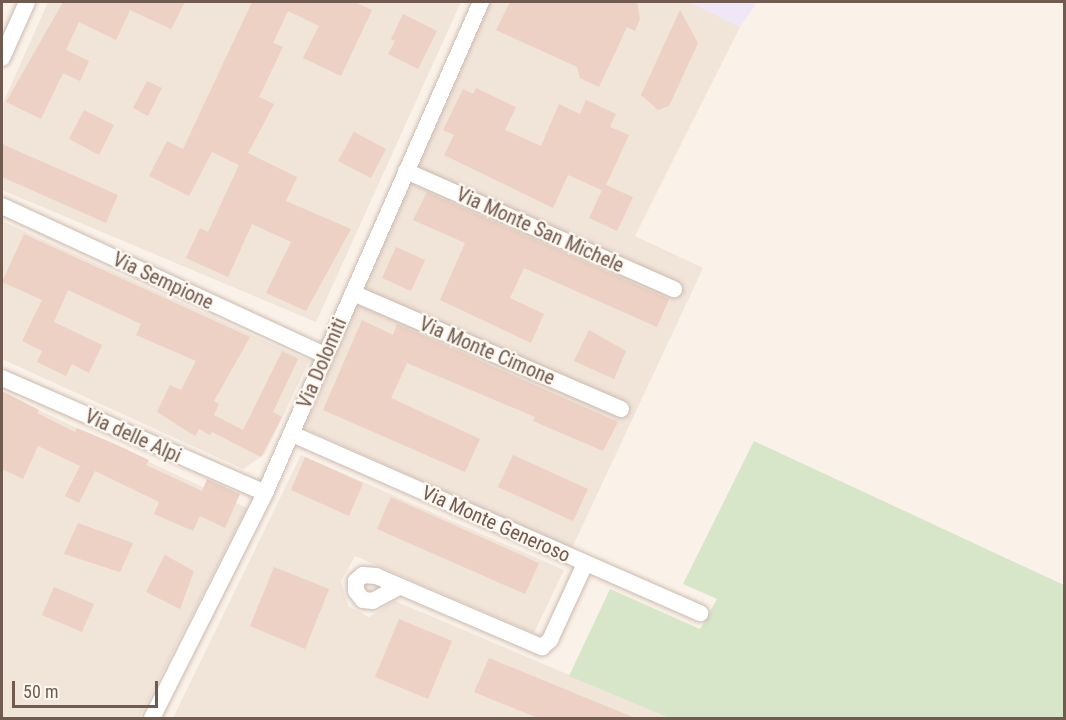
<!DOCTYPE html>
<style>
body{margin:0}
#map{position:relative;width:1066px;height:720px;overflow:hidden;background:#faf2e9;font-family:"Roboto Condensed",sans-serif}
div>[style]{position:absolute}
[style*='--x']{left:calc(var(--x)*1px);top:calc(var(--y)*1px);width:calc(var(--w)*1px);rotate:calc(var(--a)*1deg)}
.residential>*{inset:0;background:#f1e4d9}
.education>*{inset:0;background:#efe6f6}
.green>*{inset:0;background:#d7e6c9}
.building>*{inset:0;background:#ecd1c4}
.roads{filter:drop-shadow(0 0 2px #cbbab0) drop-shadow(0 0 2px #cbbab0)}
.minor>*{height:16px;margin:-8px;padding:0 8px;transform-origin:8px;border-radius:8px;background:#fff}
span{translate:-50% -50%;white-space:nowrap;text-align:center;line-height:1.15;-webkit-text-stroke:4.5px #fdf7ef;paint-order:stroke}
.street-label{font-size:20px;color:#715a50}
.frame{position:absolute;inset:0;border:3px solid #715a50;pointer-events:none}
.scale{position:absolute;left:12px;top:681px;width:146px;height:27px;box-sizing:border-box;border:3px solid #715a50;border-top:0;padding-left:8px;font-size:18px;line-height:21px;white-space:nowrap;color:#715a50;-webkit-text-stroke:4px #fdf7ef;paint-order:stroke}
</style>
<div id="map">
<div class="residential">
<i style="clip-path:polygon(48px 2px,461px 2px,316px 322px,2px 190px,2px 105px)"></i>
<i style="clip-path:polygon(488px 2px,689px 2px,740px 27px,635px 236px,703px 268px,572px 548px,303px 428px)"></i>
<i style="clip-path:polygon(2px 221px,309px 361px,265px 454px,243px 469px,2px 359px)"></i>
<i style="clip-path:polygon(2px 393px,247px 508px,139px 718px,2px 718px)"></i>
<i style="clip-path:polygon(301px 455px,564px 570px,534px 633px,355px 556px,341px 581px,348px 606px,369px 617px,395px 601px,671px 718px,173px 718px)"></i>
</div>
<div class="education">
<i style="clip-path:polygon(689px 2px,757px 2px,740px 27px)"></i>
</div>
<div class="green">
<i style="clip-path:polygon(754px 441px,1064px 585px,1064px 718px,670px 718px,569px 676px,610px 589px,700px 629px,717px 599px,683px 584px)"></i>
</div>
<div class="building">
<i style="clip-path:polygon(63px 2px,185px 2px,171px 29px,130px 10px,116px 40px,79px 22px,66px 50px,89px 61px,80px 81px,63px 73px,41px 119px,6px 102px)"></i>
<i style="clip-path:polygon(252px 2px,355px 2px,372px 10px,341px 76px,303px 58px,319px 26px,288px 11px,273px 43px,283px 47px,259px 97px,274px 104px,248px 153px,297px 177px,286px 201px,351px 229px,306px 311px,266px 293px,291px 242px,252px 224px,228px 277px,186px 258px,200px 228px,208px 232px,239px 165px,212px 152px,189px 196px,149px 176px,167px 141px,183px 149px)"></i>
<i style="clip-path:polygon(510px 2px,637px 2px,640px 19px,635px 31px,627px 27px,599px 87px,580px 78px,577px 67px,496px 30px)"></i>
<i style="clip-path:polygon(680px 10px,698px 43px,669px 106px,658px 110px,641px 95px)"></i>
<i style="clip-path:polygon(403px 14px,437px 31px,418px 69px,388px 54px,395px 41px,391px 39px)"></i>
<i style="clip-path:polygon(147px 81px,162px 88px,148px 116px,133px 108px)"></i>
<i style="clip-path:polygon(476px 88px,516px 107px,505px 130px,541px 146px,559px 104px,580px 114px,586px 100px,616px 114px,610px 127px,629px 135px,606px 185px,633px 197px,617px 231px,589px 218px,602px 190px,568px 175px,553px 208px,444px 155px,454px 135px,443px 130px,463px 89px,473px 94px)"></i>
<i style="clip-path:polygon(84px 110px,114px 125px,99px 155px,69px 139px)"></i>
<i style="clip-path:polygon(354px 132px,386px 149px,371px 178px,338px 161px)"></i>
<i style="clip-path:polygon(2px 144px,118px 195px,106px 223px,2px 177px)"></i>
<i style="clip-path:polygon(427px 192px,669px 299px,657px 327px,524px 268px,510px 298px,544px 314px,531px 343px,440px 300px,465px 243px,413px 220px)"></i>
<i style="clip-path:polygon(24px 234px,250px 337px,214px 401px,219px 404px,214px 415px,243px 430px,282px 351px,298px 359px,273px 412px,282px 417px,261px 457px,212px 432px,210px 435px,199px 429px,195px 436px,157px 412px,170px 385px,181px 390px,196px 361px,136px 335px,141px 324px,68px 290px,54px 322px,102px 345px,89px 373px,72px 364px,66px 376px,37px 362px,42px 351px,22px 341px,42px 300px,2px 282px)"></i>
<i style="clip-path:polygon(396px 247px,425px 260px,411px 291px,382px 278px)"></i>
<i style="clip-path:polygon(362px 320px,393px 335px,397px 324px,618px 422px,603px 451px,533px 421px,535px 417px,407px 363px,391px 398px,480px 439px,465px 472px,323px 410px)"></i>
<i style="clip-path:polygon(589px 330px,626px 351px,614px 379px,574px 361px)"></i>
<i style="clip-path:polygon(2px 391px,39px 410px,37px 413px,75px 432px,77px 428px,115px 444px,149px 460px,146px 465px,202px 491px,207px 479px,240px 494px,225px 528px,200px 516px,193px 531px,154px 514px,159px 502px,95px 471px,79px 503px,65px 496px,80px 466px,38px 446px,23px 479px,2px 469px)"></i>
<i style="clip-path:polygon(513px 455px,588px 489px,573px 521px,498px 487px)"></i>
<i style="clip-path:polygon(305px 457px,363px 483px,349px 516px,291px 490px)"></i>
<i style="clip-path:polygon(391px 497px,539px 563px,525px 594px,377px 529px)"></i>
<i style="clip-path:polygon(78px 523px,133px 543px,120px 572px,64px 554px)"></i>
<i style="clip-path:polygon(165px 555px,194px 571px,180px 609px,146px 592px)"></i>
<i style="clip-path:polygon(274px 567px,329px 589px,305px 649px,250px 626px)"></i>
<i style="clip-path:polygon(54px 587px,94px 604px,82px 632px,42px 615px)"></i>
<i style="clip-path:polygon(399px 619px,452px 641px,428px 699px,375px 677px)"></i>
<i style="clip-path:polygon(489px 658px,635px 718px,538px 718px,474px 692px)"></i>
</div>
<div class="roads">
<div class="minor">
<i style="--x:2;--y:58;--w:61;--a:-65.9"></i>
<i style="--x:406;--y:171;--w:293;--a:23.8"></i>
<i style="--x:2;--y:206;--w:356;--a:24.8"></i>
<i style="--x:353;--y:293;--w:292;--a:23.4"></i>
<i style="--x:2;--y:378;--w:287;--a:23.6"></i>
<i style="--x:292;--y:434;--w:446;--a:23.7"></i>
<i style="--x:397;--y:588;--w:27;--a:152"></i>
<i style="--x:373;--y:601;--w:10;--a:-174"></i>
<i style="--x:363;--y:600;--w:11;--a:-128"></i>
<i style="--x:356;--y:591;--w:10;--a:-90"></i>
<i style="--x:356;--y:581;--w:9;--a:-41"></i>
<i style="--x:363;--y:575;--w:13;--a:4"></i>
<i style="--x:376;--y:576;--w:181;--a:23.2"></i>
<i style="--x:542;--y:647;--w:11;--a:-41"></i>
<i style="--x:550;--y:640;--w:84;--a:-65.3"></i>
<i style="--x:152;--y:718;--w:252;--a:-63.3"></i>
<i style="--x:265;--y:493;--w:536;--a:-66.25"></i>
</div>
</div>
<div class="street-label">
<span style="left:540px;top:230px;rotate:24deg">Via Monte San Michele</span>
<span style="left:163px;top:281px;rotate:25deg">Via Sempione</span>
<span style="left:487px;top:351px;rotate:23deg">Via Monte Cimone</span>
<span style="left:322px;top:363px;rotate:-67deg">Via Dolomiti</span>
<span style="left:133px;top:436px;rotate:24deg">Via delle Alpi</span>
<span style="left:496px;top:524px;rotate:24deg">Via Monte Generoso</span>
</div>
<div class="frame"></div>
<div class="scale">50 m</div>
</div>
